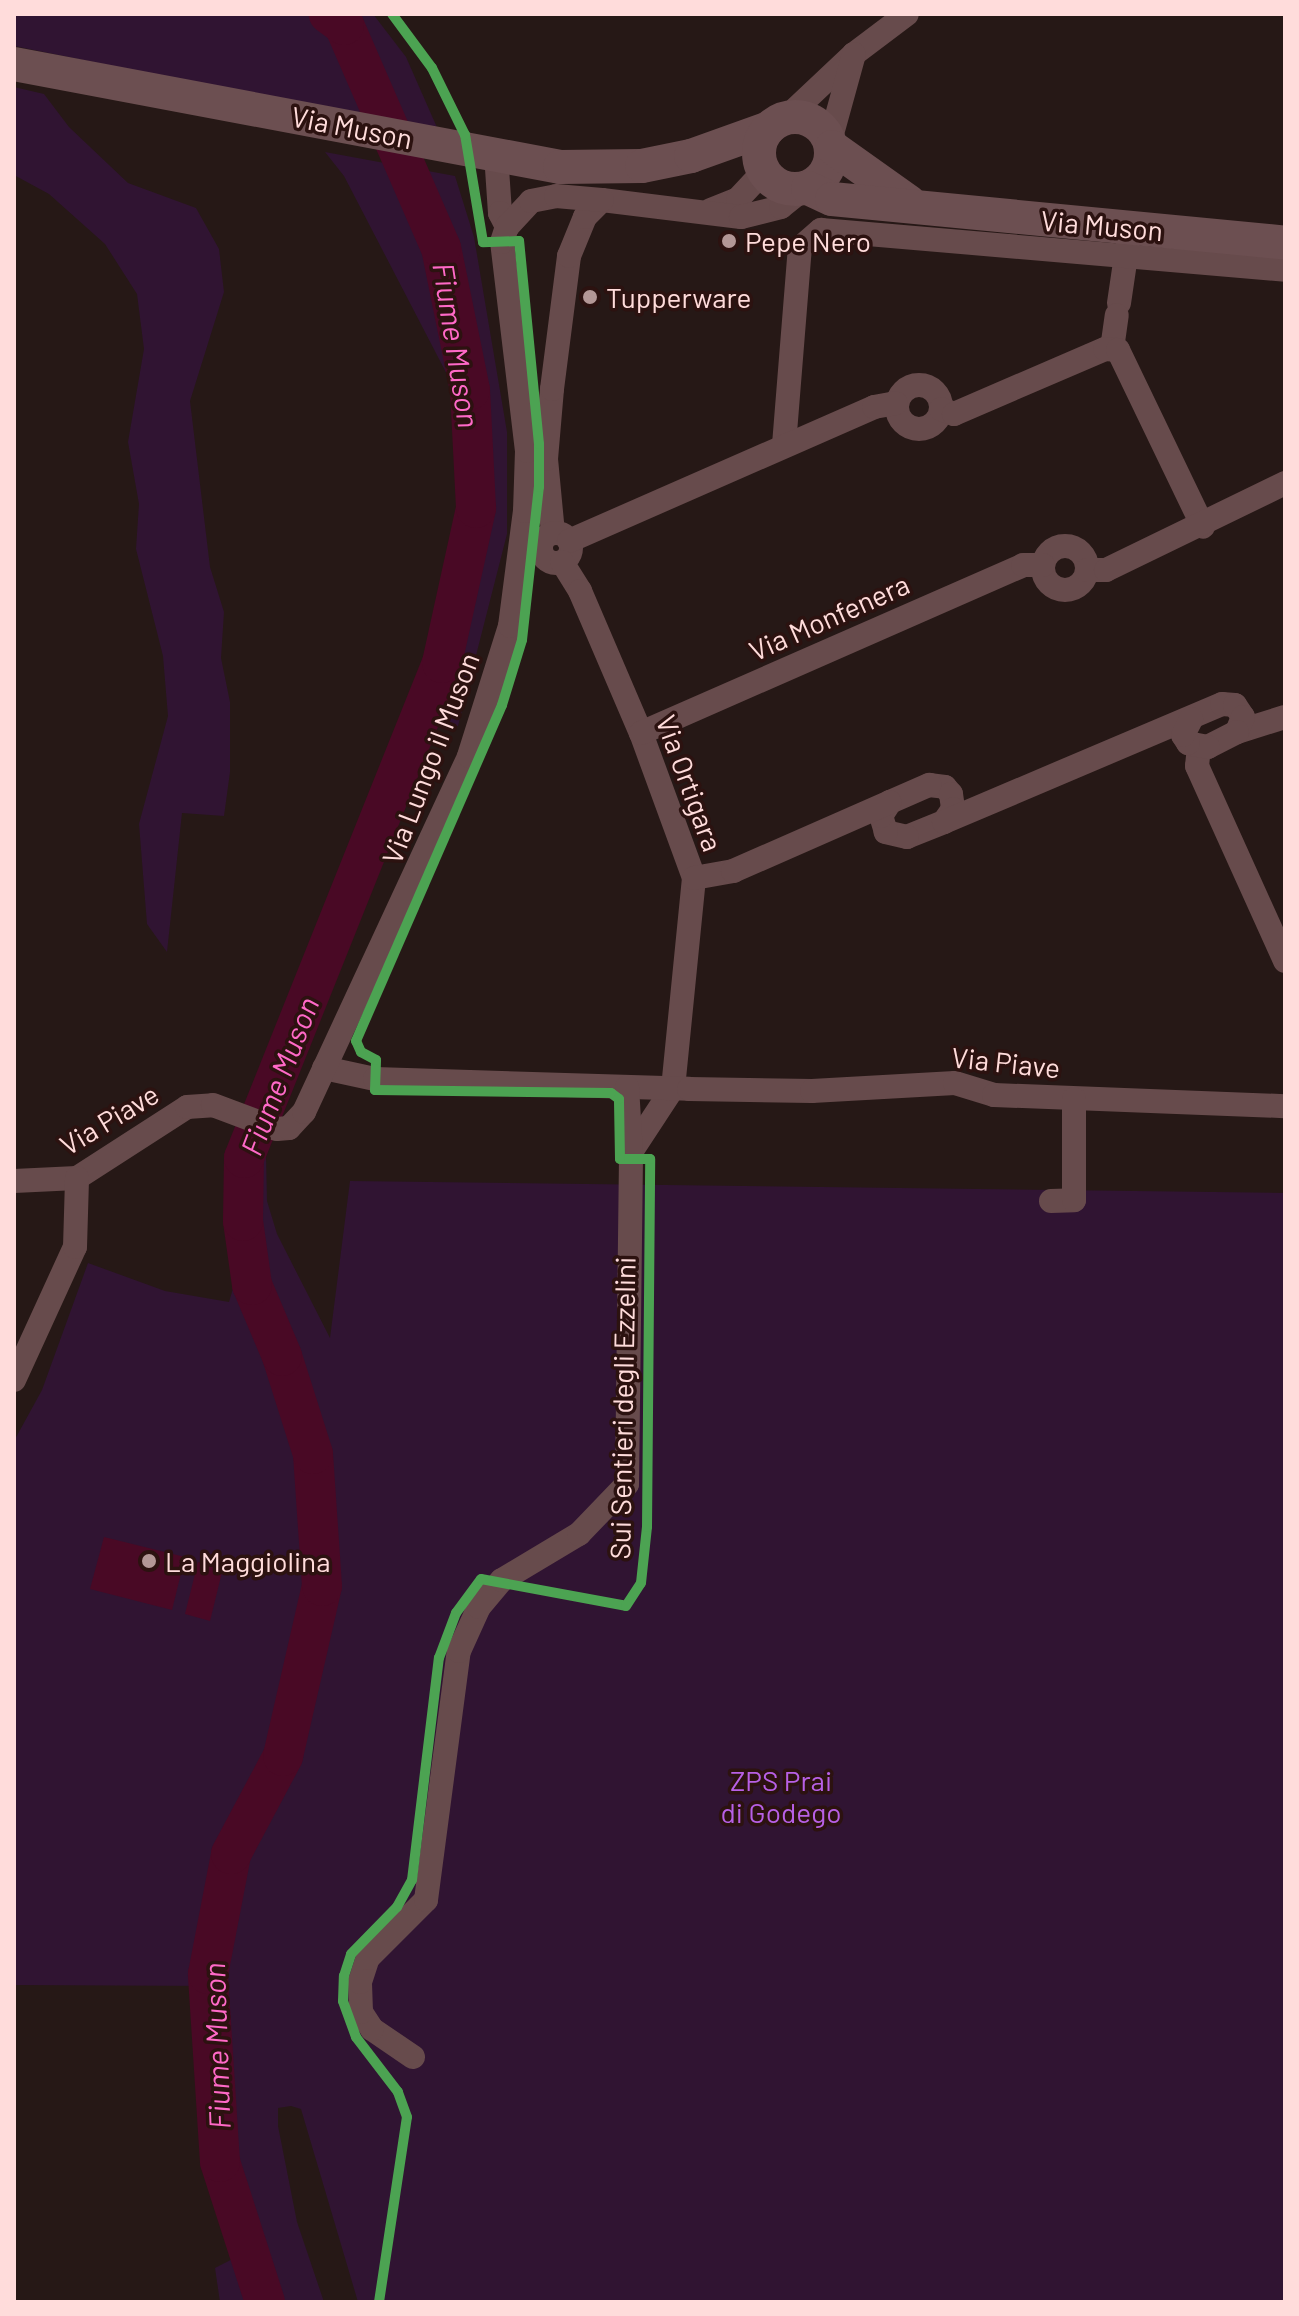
<!DOCTYPE html>
<style>
body{margin:0}
#map{position:relative;width:1299px;height:2316px;overflow:hidden;background:#261816;font-family:Barlow,sans-serif}
div>[style]{position:absolute}
[style*='--x']{left:calc(var(--x)*1px);top:calc(var(--y)*1px);width:calc(var(--w)*1px);rotate:calc(var(--a)*1deg)}
.green>*{inset:0;background:#301432}
.water>*{inset:0;background:#490925}
.river>*{height:40px;margin:-20px;padding:0 20px;transform-origin:20px;border-radius:20px;background:#490925}
.minor>*{height:24px;margin:-12px;padding:0 12px;transform-origin:12px;border-radius:12px;background:#674b4c}
.minor>.ring{margin:-12px;padding:0;box-sizing:content-box;background:none;border:24px solid #674b4c;border-radius:50%}
.secondary>*{height:34px;margin:-17px;padding:0 17px;transform-origin:17px;border-radius:17px;background:#6c4f51}
.secondary>.ring{margin:-17px;padding:0;box-sizing:content-box;background:none;border:34px solid #6c4f51;border-radius:50%}
.cycleway>*{height:10px;margin:-5px;padding:0 5px;transform-origin:5px;border-radius:5px;background:#4ca352}
.dots>*{width:22px;height:22px;translate:-50% -50%;box-sizing:border-box;border:4px solid #2c1210;border-radius:50%}
span{translate:-50% -50%;white-space:nowrap;text-align:center;line-height:1.15;-webkit-text-stroke:7px #2c1210;paint-order:stroke}
.street-label{font-size:28px;color:#ffdcdb}
.poi-label{font-size:28px;color:#ffdcdb}
.left{translate:0 -50%;text-align:left}
.park-label{font-size:28px;color:#b860e6}
.water-label{font-size:30px;color:#ff69c7;font-style:italic}
.frame{position:absolute;inset:0;border:16px solid #ffdcdb;pointer-events:none}
</style>
<div id="map">
<div class="green">
<i style="clip-path:polygon(14px 14px,373px 14px,406px 57px,439px 132px,14px 46px)"></i>
<i style="clip-path:polygon(14px 87px,44px 94px,69px 127px,128px 183px,196px 208px,219px 249px,224px 292px,190px 401px,210px 567px,224px 612px,221px 658px,230px 702px,230px 772px,224px 816px,182px 813px,167px 952px,147px 924px,139px 824px,168px 716px,163px 656px,136px 549px,139px 504px,128px 442px,144px 349px,137px 294px,105px 244px,49px 194px,14px 175px)"></i>
<i style="clip-path:polygon(325px 152px,455px 176px,474px 237px,507px 432px,507px 534px,458px 726px,417px 723px,461px 637px,452px 384px,344px 176px)"></i>
<i style="clip-path:polygon(237px 1139px,266px 1155px,267px 1201px,277px 1234px,330px 1338px,350px 1181px,1285px 1193px,1285px 2302px,358px 2302px,301px 2109px,291px 2106px,278px 2108px,278px 2126px,297px 2222px,324px 2302px,220px 2302px,215px 2268px,252px 2249px,226px 2125px,219px 1986px,14px 1985px,14px 1441px,42px 1390px,88px 1263px,165px 1291px,229px 1302px,246px 1245px,231px 1170px)"></i>
</div>
<div class="water">
<i style="clip-path:polygon(104px 1537px,185px 1557px,172px 1610px,90px 1589px)"></i>
<i style="clip-path:polygon(198px 1562px,223px 1568px,210px 1621px,185px 1614px)"></i>
</div>
<div class="river">
<i style="--x:265;--y:2302;--w:147;--a:-107.8"></i>
<i style="--x:220;--y:2162;--w:188;--a:-93.7"></i>
<i style="--x:208;--y:1974;--w:122;--a:-79.1"></i>
<i style="--x:231;--y:1854;--w:111;--a:-62"></i>
<i style="--x:283;--y:1756;--w:174;--a:-77.1"></i>
<i style="--x:322;--y:1586;--w:132;--a:-93.9"></i>
<i style="--x:313;--y:1454;--w:103;--a:-107.6"></i>
<i style="--x:282;--y:1356;--w:77;--a:-112.9"></i>
<i style="--x:252;--y:1285;--w:65;--a:-98"></i>
<i style="--x:243;--y:1221;--w:63;--a:-89.1"></i>
<i style="--x:244;--y:1158;--w:533;--a:-68.2"></i>
<i style="--x:442;--y:663;--w:159;--a:-77.6"></i>
<i style="--x:476;--y:508;--w:118;--a:-92.9"></i>
<i style="--x:470;--y:390;--w:145;--a:-101.5"></i>
<i style="--x:441;--y:248;--w:243;--a:-113.5"></i>
<i style="--x:344;--y:25;--w:19;--a:-144"></i>
</div>
<div class="minor">
<i style="--x:854;--y:54;--w:66;--a:-37"></i>
<i style="--x:786;--y:118;--w:93;--a:-43.3"></i>
<i style="--x:854;--y:54;--w:90;--a:105.4"></i>
<i style="--x:496;--y:154;--w:59;--a:86.1"></i>
<i style="--x:500;--y:213;--w:16;--a:63"></i>
<i style="--x:711;--y:210;--w:29;--a:-22"></i>
<i style="--x:738;--y:199;--w:38;--a:-47"></i>
<i style="--x:1119;--y:303;--w:62;--a:-81.6"></i>
<i style="--x:1112;--y:349;--w:34;--a:-82"></i>
<i class="ring" style="left:897px;top:385px;width:20px;height:20px"></i>
<i style="--x:941;--y:409;--w:14;--a:21"></i>
<i style="--x:954;--y:414;--w:164;--a:-23.3"></i>
<i style="--x:1105;--y:349;--w:13;--a:4"></i>
<i style="--x:1118;--y:350;--w:196;--a:64.3"></i>
<i style="--x:784;--y:445;--w:198;--a:-85.4"></i>
<i style="--x:800;--y:248;--w:28;--a:-41"></i>
<i style="--x:821;--y:230;--w:466;--a:4.9"></i>
<i style="--x:553;--y:533;--w:74;--a:-95.4"></i>
<i style="--x:546;--y:459;--w:70;--a:-85.1"></i>
<i style="--x:552;--y:389;--w:134;--a:-82.7"></i>
<i style="--x:569;--y:256;--w:42;--a:-67.7"></i>
<i style="--x:585;--y:217;--w:24;--a:-45"></i>
<i style="--x:602;--y:200;--w:140;--a:7"></i>
<i style="--x:741;--y:217;--w:41;--a:-14"></i>
<i style="--x:781;--y:207;--w:28;--a:-39"></i>
<i class="ring" style="left:541px;top:533px;width:6px;height:6px"></i>
<i style="--x:569;--y:541;--w:333;--a:-23.7"></i>
<i style="--x:874;--y:407;--w:22;--a:-10"></i>
<i class="ring" style="left:1043px;top:546px;width:20px;height:20px"></i>
<i style="--x:562;--y:562;--w:34;--a:58"></i>
<i style="--x:580;--y:591;--w:155;--a:66.8"></i>
<i style="--x:641;--y:733;--w:154;--a:69.9"></i>
<i style="--x:694;--y:878;--w:211;--a:95.7"></i>
<i style="--x:673;--y:1088;--w:77;--a:123.3"></i>
<i style="--x:1087;--y:570;--w:19;--a:0"></i>
<i style="--x:1106;--y:570;--w:199;--a:-25.9"></i>
<i style="--x:1237;--y:732;--w:50;--a:-17.4"></i>
<i style="--x:641;--y:733;--w:417;--a:-23.7"></i>
<i style="--x:1023;--y:565;--w:20;--a:0"></i>
<i style="--x:1199;--y:747;--w:19;--a:96"></i>
<i style="--x:1197;--y:766;--w:214;--a:65.7"></i>
<i style="--x:929;--y:785;--w:16;--a:7"></i>
<i style="--x:945;--y:787;--w:9;--a:49"></i>
<i style="--x:951;--y:794;--w:15;--a:82"></i>
<i style="--x:953;--y:809;--w:16;--a:125"></i>
<i style="--x:944;--y:822;--w:40;--a:158"></i>
<i style="--x:907;--y:837;--w:22;--a:-167"></i>
<i style="--x:886;--y:832;--w:17;--a:-107"></i>
<i style="--x:881;--y:816;--w:17;--a:-57"></i>
<i style="--x:890;--y:802;--w:43;--a:-23.6"></i>
<i style="--x:944;--y:822;--w:302;--a:-23"></i>
<i style="--x:1222;--y:704;--w:13;--a:4"></i>
<i style="--x:1235;--y:705;--w:14;--a:56"></i>
<i style="--x:1243;--y:717;--w:16;--a:112"></i>
<i style="--x:1237;--y:732;--w:33;--a:153"></i>
<i style="--x:1208;--y:747;--w:20;--a:-169"></i>
<i style="--x:1188;--y:743;--w:9;--a:-122"></i>
<i style="--x:1183;--y:735;--w:18;--a:-63"></i>
<i style="--x:694;--y:878;--w:40;--a:-10"></i>
<i style="--x:733;--y:871;--w:171;--a:-23.7"></i>
<i style="--x:324;--y:1068;--w:52;--a:12.2"></i>
<i style="--x:375;--y:1079;--w:314;--a:1.8"></i>
<i style="--x:689;--y:1089;--w:123;--a:0.9"></i>
<i style="--x:812;--y:1091;--w:143;--a:-3.2"></i>
<i style="--x:955;--y:1083;--w:41;--a:17.1"></i>
<i style="--x:994;--y:1095;--w:291;--a:2.2"></i>
<i style="--x:14;--y:1181;--w:63;--a:-2.7"></i>
<i style="--x:77;--y:1178;--w:131;--a:-32.8"></i>
<i style="--x:187;--y:1107;--w:26;--a:-4"></i>
<i style="--x:213;--y:1105;--w:68;--a:20.6"></i>
<i style="--x:277;--y:1129;--w:12;--a:-5"></i>
<i style="--x:289;--y:1128;--w:22;--a:-47"></i>
<i style="--x:304;--y:1112;--w:392;--a:-65.1"></i>
<i style="--x:469;--y:756;--w:136;--a:-72.5"></i>
<i style="--x:510;--y:626;--w:116;--a:-82.6"></i>
<i style="--x:525;--y:511;--w:60;--a:-88.1"></i>
<i style="--x:527;--y:451;--w:210;--a:-96.8"></i>
<i style="--x:502;--y:242;--w:16;--a:-72"></i>
<i style="--x:507;--y:227;--w:35;--a:-47"></i>
<i style="--x:531;--y:201;--w:25;--a:-11"></i>
<i style="--x:556;--y:196;--w:46;--a:5"></i>
<i style="--x:1051;--y:1201;--w:23;--a:-2"></i>
<i style="--x:1074;--y:1200;--w:101;--a:-90"></i>
<i style="--x:14;--y:1380;--w:146;--a:-65.4"></i>
<i style="--x:75;--y:1247;--w:69;--a:-88.3"></i>
<i style="--x:413;--y:2057;--w:50;--a:-145.7"></i>
<i style="--x:372;--y:2029;--w:20;--a:-123"></i>
<i style="--x:361;--y:2012;--w:30;--a:-92"></i>
<i style="--x:360;--y:1982;--w:25;--a:-72"></i>
<i style="--x:368;--y:1958;--w:82;--a:-45"></i>
<i style="--x:426;--y:1900;--w:251;--a:-82.5"></i>
<i style="--x:459;--y:1651;--w:48;--a:-65.6"></i>
<i style="--x:479;--y:1607;--w:35;--a:-50"></i>
<i style="--x:502;--y:1580;--w:90;--a:-30.9"></i>
<i style="--x:579;--y:1534;--w:69;--a:-46.2"></i>
<i style="--x:627;--y:1484;--w:332;--a:-89.3"></i>
<i style="--x:631;--y:1152;--w:65;--a:-93.5"></i>
</div>
<div class="secondary">
<i style="--x:14;--y:64;--w:556;--a:10.68"></i>
<i style="--x:560;--y:167;--w:82;--a:-0.7"></i>
<i style="--x:642;--y:166;--w:50;--a:-11.5"></i>
<i style="--x:691;--y:156;--w:83;--a:-19.7"></i>
<i class="ring" style="left:759px;top:117px;width:38px;height:38px"></i>
<i style="--x:832;--y:147;--w:95;--a:35.5"></i>
<i style="--x:808;--y:188;--w:26;--a:25"></i>
<i style="--x:832;--y:199;--w:455;--a:5.5"></i>
</div>
<div class="cycleway">
<i style="--x:379;--y:2302;--w:187;--a:-81.4"></i>
<i style="--x:407;--y:2117;--w:27;--a:-110"></i>
<i style="--x:398;--y:2092;--w:69;--a:-127.4"></i>
<i style="--x:356;--y:2037;--w:38;--a:-110"></i>
<i style="--x:343;--y:2001;--w:25;--a:-88"></i>
<i style="--x:344;--y:1976;--w:23;--a:-72"></i>
<i style="--x:351;--y:1954;--w:66;--a:-45.6"></i>
<i style="--x:397;--y:1907;--w:31;--a:-61"></i>
<i style="--x:412;--y:1880;--w:224;--a:-83.1"></i>
<i style="--x:439;--y:1658;--w:48;--a:-69.3"></i>
<i style="--x:456;--y:1613;--w:42;--a:-53.7"></i>
<i style="--x:481;--y:1579;--w:147;--a:10.5"></i>
<i style="--x:626;--y:1606;--w:27;--a:-57"></i>
<i style="--x:641;--y:1583;--w:56;--a:-83.9"></i>
<i style="--x:647;--y:1527;--w:368;--a:-89.5"></i>
<i style="--x:650;--y:1159;--w:30;--a:180"></i>
<i style="--x:620;--y:1159;--w:60;--a:-91"></i>
<i style="--x:619;--y:1099;--w:10;--a:-143"></i>
<i style="--x:611;--y:1093;--w:236;--a:-179.3"></i>
<i style="--x:375;--y:1090;--w:30;--a:-88"></i>
<i style="--x:376;--y:1060;--w:17;--a:-152"></i>
<i style="--x:361;--y:1052;--w:12;--a:-114"></i>
<i style="--x:356;--y:1041;--w:366;--a:-66.5"></i>
<i style="--x:502;--y:705;--w:68;--a:-72.9"></i>
<i style="--x:522;--y:640;--w:154;--a:-83.7"></i>
<i style="--x:539;--y:487;--w:43;--a:-90"></i>
<i style="--x:539;--y:444;--w:204;--a:-95.6"></i>
<i style="--x:519;--y:241;--w:36;--a:178"></i>
<i style="--x:483;--y:242;--w:109;--a:-99.5"></i>
<i style="--x:465;--y:135;--w:75;--a:-116.2"></i>
<i style="--x:432;--y:68;--w:67;--a:-126.5"></i>
</div>
<div class="dots">
<i style="left:729px;top:241px;background:#b39796"></i>
<i style="left:590px;top:297px;background:#b39796"></i>
<i style="left:149px;top:1561px;background:#b39796"></i>
</div>
<div class="street-label">
<span style="left:352px;top:127px;rotate:11deg">Via Muson</span>
<span style="left:1102px;top:225px;rotate:5deg">Via Muson</span>
<span style="left:829px;top:617px;rotate:-24deg">Via Monfenera</span>
<span style="left:430px;top:758px;rotate:-69deg">Via Lungo il Muson</span>
<span style="left:690px;top:783px;rotate:70deg">Via Ortigara</span>
<span style="left:1006px;top:1062px;rotate:6deg">Via Piave</span>
<span style="left:109px;top:1119px;rotate:-31deg">Via Piave</span>
<span style="left:622px;top:1408px;rotate:-89deg">Sui Sentieri degli Ezzelini</span>
</div>
<div class="poi-label">
<span class="left" style="left:745px;top:241px">Pepe Nero</span>
<span class="left" style="left:606px;top:297px">Tupperware</span>
<span class="left" style="left:165px;top:1561px">La Maggiolina</span>
</div>
<div class="park-label">
<span style="left:781px;top:1796px">ZPS Prai<br>di Godego</span>
</div>
<div class="water-label">
<span style="left:457px;top:345px;rotate:81deg">Fiume Muson</span>
<span style="left:279px;top:1076px;rotate:-69deg">Fiume Muson</span>
<span style="left:216px;top:2046px;rotate:-92deg">Fiume Muson</span>
</div>
<div class="frame"></div>
</div>
